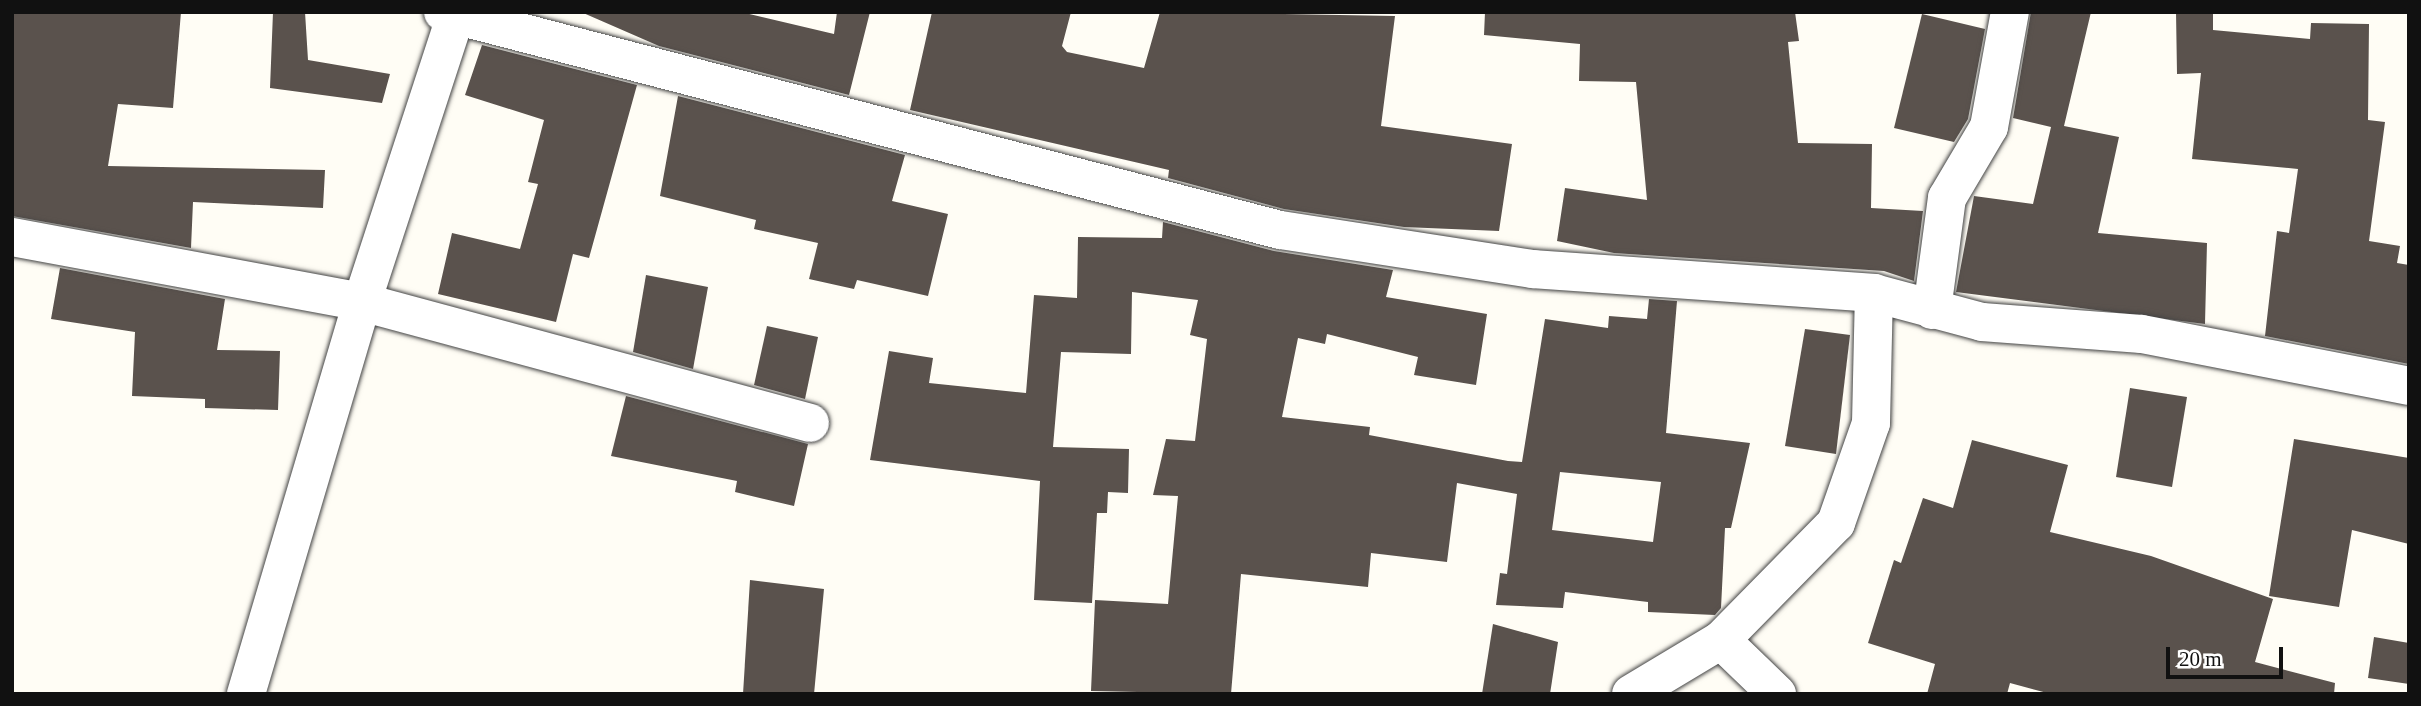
<!DOCTYPE html>
<style>
body{margin:0}
#map{position:relative;width:2421px;height:706px;overflow:hidden;background:#fffdf5;font-family:Georgia,serif}
div>[style]{position:absolute}
[style*='--x']{left:calc(var(--x)*1px);top:calc(var(--y)*1px);width:calc(var(--w)*1px);rotate:calc(var(--a)*1deg)}
.building>*{inset:0;background:#5a524d}
.roads{filter:drop-shadow(0 0 2px #444) drop-shadow(0 0 2px #444)}
.minor>*{height:38px;margin:-19px;padding:0 19px;transform-origin:19px;border-radius:19px;background:#fff}
span{translate:-50% -50%;white-space:nowrap;text-align:center;line-height:1.15;-webkit-text-stroke:7px #fff;paint-order:stroke}
.frame{position:absolute;inset:0;border:14px solid #111;pointer-events:none}
.scale{position:absolute;left:2166px;top:647px;width:117px;height:32px;box-sizing:border-box;border:4px solid #111;border-top:0;padding-left:9px;font-size:21px;line-height:24px;white-space:nowrap;color:#111;-webkit-text-stroke:5px #fff;paint-order:stroke}
</style>
<div id="map">
<div class="building">
<i style="clip-path:polygon(12px 12px,181px 12px,173px 108px,118px 104px,108px 166px,325px 170px,323px 208px,193px 202px,191px 248px,12px 216px)"></i>
<i style="clip-path:polygon(273px 12px,305px 12px,308px 60px,390px 74px,382px 103px,270px 88px)"></i>
<i style="clip-path:polygon(581px 12px,741px 12px,834px 34px,837px 12px,870px 12px,849px 95px,659px 46px)"></i>
<i style="clip-path:polygon(932px 12px,1071px 12px,1062px 46px,1067px 52px,1144px 68px,1160px 12px,1395px 16px,1381px 126px,1512px 144px,1499px 231px,1404px 227px,1284px 209px,1168px 178px,1169px 170px,910px 110px)"></i>
<i style="clip-path:polygon(1485px 12px,1795px 12px,1799px 41px,1788px 42px,1798px 143px,1872px 144px,1871px 208px,1923px 211px,1914px 281px,1884px 271px,1614px 253px,1557px 241px,1565px 188px,1647px 200px,1636px 82px,1579px 81px,1580px 44px,1484px 35px)"></i>
<i style="clip-path:polygon(2031px 12px,2091px 12px,2064px 126px,2119px 137px,2098px 233px,2207px 243px,2205px 324px,1956px 292px,1974px 196px,2033px 204px,2051px 127px,2013px 118px)"></i>
<i style="clip-path:polygon(2176px 12px,2213px 12px,2213px 30px,2310px 39px,2311px 23px,2369px 24px,2368px 120px,2385px 122px,2369px 241px,2400px 246px,2397px 263px,2409px 265px,2409px 364px,2265px 336px,2277px 231px,2289px 233px,2298px 169px,2192px 159px,2201px 73px,2177px 74px)"></i>
<i style="clip-path:polygon(1922px 14px,1985px 29px,1968px 119px,1954px 142px,1894px 128px)"></i>
<i style="clip-path:polygon(482px 45px,637px 85px,589px 258px,573px 254px,556px 322px,438px 294px,452px 233px,520px 249px,538px 184px,528px 182px,544px 120px,465px 95px)"></i>
<i style="clip-path:polygon(678px 96px,905px 155px,892px 201px,948px 214px,928px 296px,857px 280px,854px 289px,809px 279px,818px 243px,754px 229px,756px 220px,660px 196px)"></i>
<i style="clip-path:polygon(evenodd,1163px 222px,1274px 251px,1393px 270px,1386px 297px,1487px 314px,1476px 385px,1414px 375px,1418px 357px,1327px 334px,1325px 344px,1298px 338px,1282px 417px,1370px 427px,1369px 435px,1508px 461px,1522px 462px,1545px 319px,1608px 328px,1609px 316px,1647px 319px,1649px 299px,1677px 301px,1666px 433px,1750px 443px,1731px 528px,1725px 528px,1721px 608px,1715px 615px,1648px 612px,1648px 602px,1565px 592px,1563px 608px,1496px 605px,1500px 573px,1507px 574px,1517px 494px,1457px 483px,1447px 562px,1371px 553px,1368px 587px,1241px 574px,1231px 694px,1091px 691px,1095px 600px,1168px 604px,1178px 496px,1153px 495px,1166px 439px,1195px 441px,1207px 339px,1190px 335px,1198px 300px,1132px 292px,1131px 354px,1061px 352px,1053px 447px,1129px 449px,1128px 493px,1108px 492px,1107px 513px,1097px 513px,1092px 603px,1034px 600px,1040px 481px,870px 460px,889px 351px,933px 358px,929px 383px,1026px 393px,1034px 295px,1077px 298px,1078px 237px,1162px 238px,1163px 222px,1560px 472px,1661px 482px,1653px 542px,1552px 530px,1560px 472px)"></i>
<i style="clip-path:polygon(60px 268px,225px 299px,217px 350px,280px 351px,278px 410px,205px 408px,205px 399px,132px 396px,135px 332px,51px 319px)"></i>
<i style="clip-path:polygon(646px 275px,708px 287px,693px 369px,633px 352px)"></i>
<i style="clip-path:polygon(767px 326px,818px 337px,805px 399px,754px 385px)"></i>
<i style="clip-path:polygon(1805px 329px,1850px 335px,1836px 454px,1785px 446px)"></i>
<i style="clip-path:polygon(2130px 388px,2187px 397px,2172px 487px,2116px 477px)"></i>
<i style="clip-path:polygon(626px 396px,808px 444px,794px 506px,735px 492px,737px 481px,611px 456px)"></i>
<i style="clip-path:polygon(2294px 439px,2409px 458px,2409px 544px,2352px 530px,2339px 607px,2269px 596px)"></i>
<i style="clip-path:polygon(1972px 440px,2068px 465px,2050px 532px,2151px 556px,2273px 599px,2255px 662px,2335px 683px,2334px 694px,2051px 694px,2010px 683px,2007px 694px,1927px 694px,1935px 664px,1868px 643px,1894px 560px,1901px 563px,1923px 498px,1953px 508px)"></i>
<i style="clip-path:polygon(750px 580px,824px 589px,814px 694px,743px 694px)"></i>
<i style="clip-path:polygon(1493px 624px,1558px 642px,1550px 694px,1482px 694px)"></i>
<i style="clip-path:polygon(2374px 637px,2409px 643px,2409px 684px,2368px 678px)"></i>
</div>
<div class="roads">
<div class="minor">
<i style="--x:443;--y:12;--w:865;--a:14.6"></i>
<i style="--x:1280;--y:230;--w:256;--a:8.8"></i>
<i style="--x:1533;--y:269;--w:342;--a:4"></i>
<i style="--x:1874;--y:293;--w:112;--a:15"></i>
<i style="--x:1982;--y:322;--w:160;--a:4.3"></i>
<i style="--x:2142;--y:334;--w:272;--a:11"></i>
<i style="--x:12;--y:237;--w:356;--a:10.5"></i>
<i style="--x:362;--y:302;--w:464;--a:15.1"></i>
<i style="--x:1932;--y:310;--w:113;--a:-82.4"></i>
<i style="--x:1947;--y:198;--w:82;--a:-59.4"></i>
<i style="--x:1989;--y:127;--w:117;--a:-79.7"></i>
<i style="--x:1721;--y:640;--w:78;--a:44"></i>
<i style="--x:246;--y:694;--w:409;--a:-73.5"></i>
<i style="--x:362;--y:302;--w:305;--a:-71.9"></i>
<i style="--x:1631;--y:694;--w:105;--a:-31"></i>
<i style="--x:1721;--y:640;--w:164;--a:-45.5"></i>
<i style="--x:1836;--y:523;--w:106;--a:-70.7"></i>
<i style="--x:1871;--y:423;--w:130;--a:-88.7"></i>
</div>
</div>
<div class="frame"></div>
<div class="scale">20 m</div>
</div>
